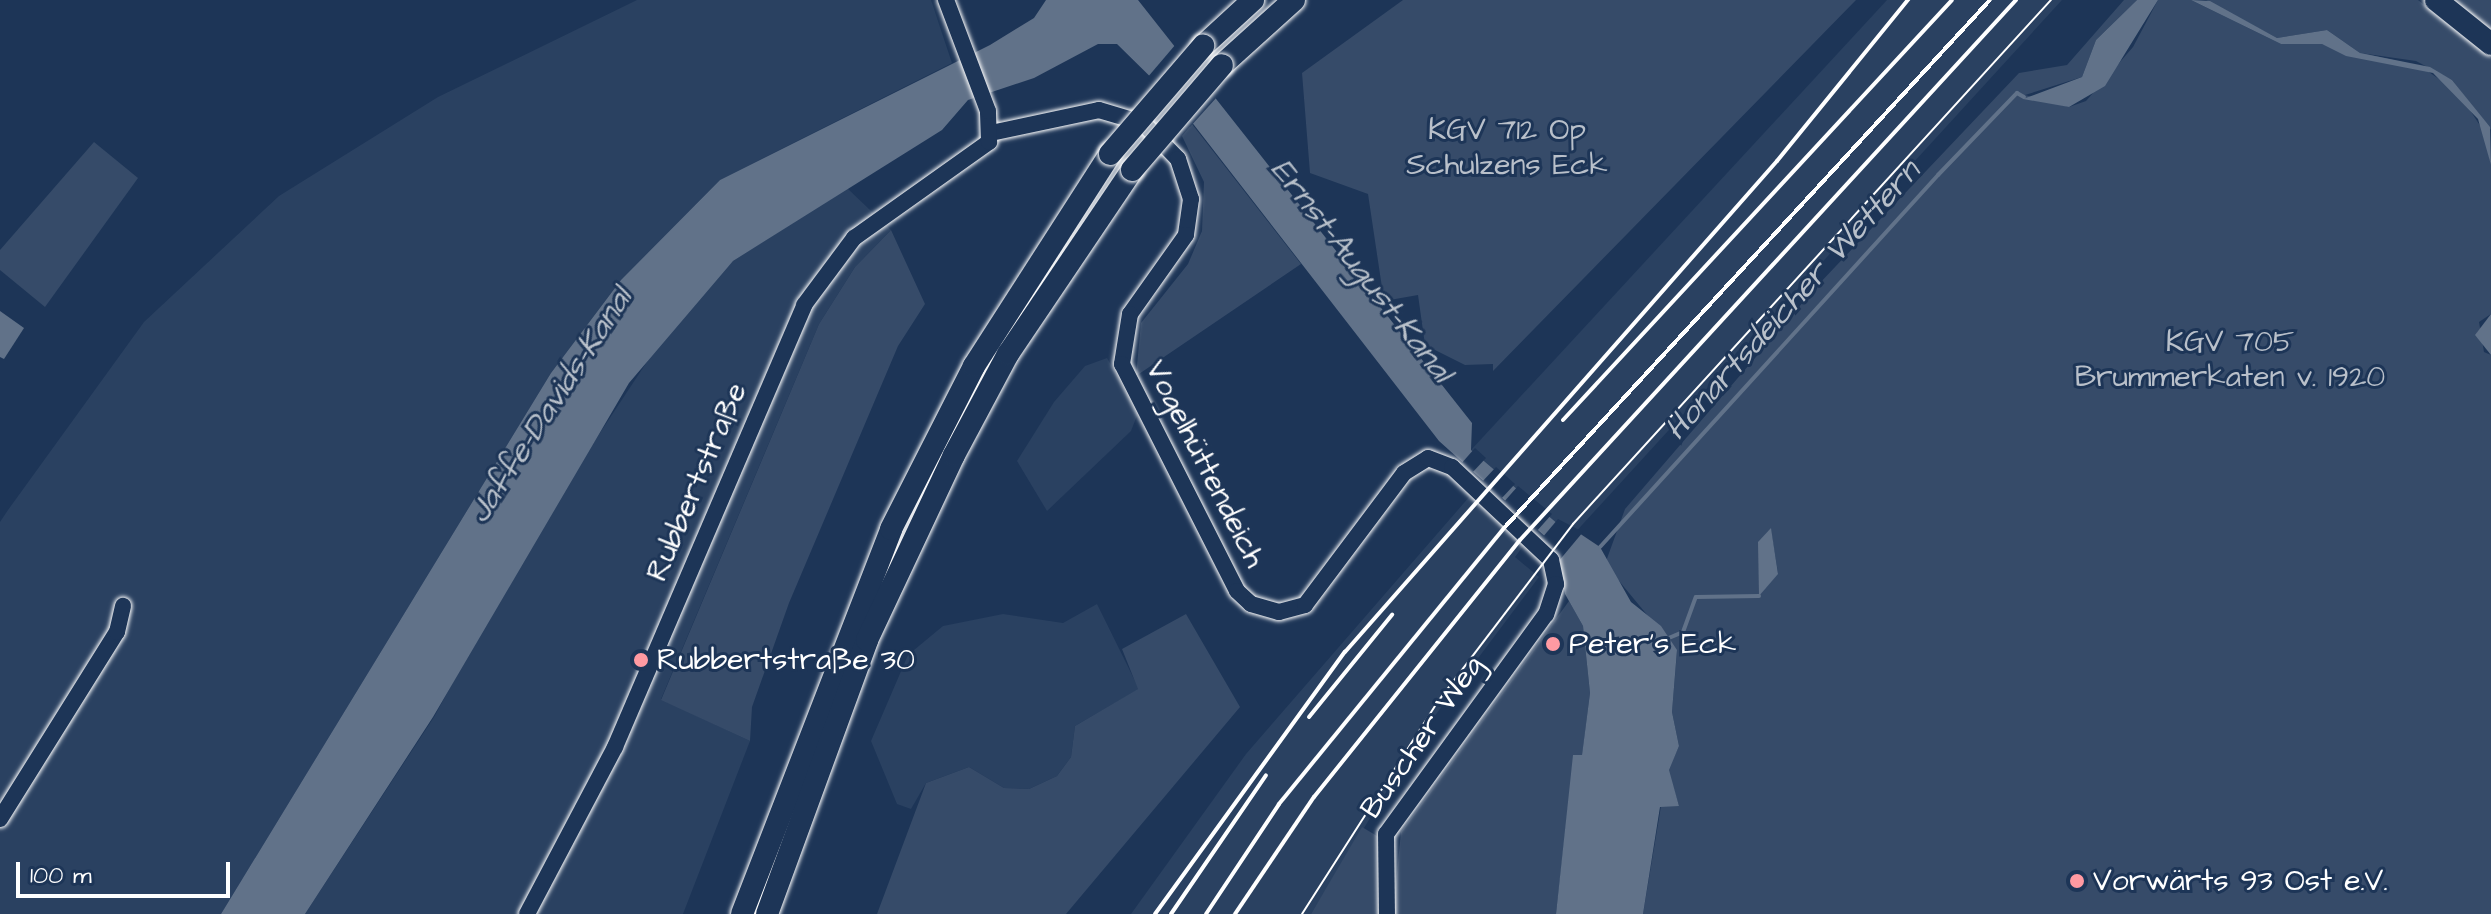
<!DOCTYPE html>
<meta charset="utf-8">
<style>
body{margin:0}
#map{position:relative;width:2491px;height:914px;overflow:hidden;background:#1d3557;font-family:"Architects Daughter",sans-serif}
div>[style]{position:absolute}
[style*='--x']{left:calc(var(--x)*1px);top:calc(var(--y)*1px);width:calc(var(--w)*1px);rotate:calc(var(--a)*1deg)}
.built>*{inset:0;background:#2a4161}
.green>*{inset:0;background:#364b69}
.water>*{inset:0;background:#617289}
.pier>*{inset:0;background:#1d3557}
.stream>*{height:4px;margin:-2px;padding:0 2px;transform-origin:2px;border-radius:2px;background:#617289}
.roads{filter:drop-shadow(0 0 2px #fff) drop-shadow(0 0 2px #fff)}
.minor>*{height:16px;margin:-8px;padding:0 8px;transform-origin:8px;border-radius:8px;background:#1d3557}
.highway>*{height:22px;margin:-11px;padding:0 11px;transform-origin:11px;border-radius:11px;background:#1d3557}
.tram>*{height:2px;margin:-1px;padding:0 1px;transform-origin:1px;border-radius:1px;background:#fff}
.rail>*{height:4px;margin:-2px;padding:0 2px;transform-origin:2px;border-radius:2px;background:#fff}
.bridges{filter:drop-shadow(0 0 2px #fff) drop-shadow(0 0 2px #fff)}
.highway-bridge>*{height:22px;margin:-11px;padding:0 11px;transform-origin:11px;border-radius:11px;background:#1d3557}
.dots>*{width:22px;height:22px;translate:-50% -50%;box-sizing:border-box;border:4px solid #1d3557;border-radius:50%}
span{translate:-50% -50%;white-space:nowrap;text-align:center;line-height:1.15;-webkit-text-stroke:6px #1d3557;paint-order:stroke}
.park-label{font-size:30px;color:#b9c0ca}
.street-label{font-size:30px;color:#fff}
.poi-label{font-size:30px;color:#fff}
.left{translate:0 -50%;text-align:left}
.water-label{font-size:32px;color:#b8c0ca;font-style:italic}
.scale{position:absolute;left:16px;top:862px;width:214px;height:36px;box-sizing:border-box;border:4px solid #fff;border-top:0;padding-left:10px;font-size:24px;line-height:28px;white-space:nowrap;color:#fff;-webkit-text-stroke:6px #1d3557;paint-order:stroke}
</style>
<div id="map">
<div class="built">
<i style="clip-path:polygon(637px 0,931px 0,952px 63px,720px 180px,621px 280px,551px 373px,221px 914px,0 914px,0 522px,8px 510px,144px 322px,279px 196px,438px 97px)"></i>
<i style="clip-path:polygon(1887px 0,2062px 0,1572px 536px,1471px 450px)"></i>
<i style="clip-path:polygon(847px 188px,891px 230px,855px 267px,819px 324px,661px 699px,750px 741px,683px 914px,305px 914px,434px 717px,539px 525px,672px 324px,733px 261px)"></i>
<i style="clip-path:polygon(1107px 358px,1138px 413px,1131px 431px,1047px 511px,1017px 461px,1054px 402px,1085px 366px)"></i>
<i style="clip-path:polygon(1470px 496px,1525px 544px,1515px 557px,1539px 577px,1425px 729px,1311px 914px,1131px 914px,1246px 754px)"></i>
<i style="clip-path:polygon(1097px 604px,1139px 689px,1075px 726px,1071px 757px,1057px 776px,1029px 789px,1004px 788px,969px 767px,926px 783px,911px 809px,897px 804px,871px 741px,908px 655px,943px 626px,1003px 614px,1063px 623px)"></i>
</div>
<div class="green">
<i style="clip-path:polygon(1403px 0,1856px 0,1493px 371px,1493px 364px,1465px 365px,1425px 345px,1418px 295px,1384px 301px,1368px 194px,1310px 173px,1302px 73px)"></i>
<i style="clip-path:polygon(evenodd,2124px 0,2137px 0,2096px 40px,2082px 77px,2025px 95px,2069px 107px,2086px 101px,2133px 47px,2158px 0,2191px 0,2281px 44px,2322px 44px,2420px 66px,2458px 92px,2483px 130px,2491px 165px,2491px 314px,2479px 322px,2484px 352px,2491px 355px,2491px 914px,1643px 914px,1661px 806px,1679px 806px,1668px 770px,1679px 746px,1672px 712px,1677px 651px,1605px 564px,1625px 509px,1817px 286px,2019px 73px,2067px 65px,2124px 0,1771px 530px,1778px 573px,1759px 595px,1760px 568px,1771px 530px)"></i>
<i style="clip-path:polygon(2206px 0,2418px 0,2491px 58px,2491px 130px,2452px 80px,2416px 61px,2360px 53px,2327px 30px,2277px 38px)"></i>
<i style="clip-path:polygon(2452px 0,2491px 0,2491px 31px,2486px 26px)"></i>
<i style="clip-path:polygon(1192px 124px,1301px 264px,1136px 376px,1141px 323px,1188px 264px,1202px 231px,1204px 182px,1182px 136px)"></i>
<i style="clip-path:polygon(94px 142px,138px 178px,45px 307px,0 270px,0 250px)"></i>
<i style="clip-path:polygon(891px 230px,925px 304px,898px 346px,789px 603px,752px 707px,750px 741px,661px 700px,819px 324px,855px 267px)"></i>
<i style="clip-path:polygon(1569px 601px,1583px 626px,1590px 693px,1582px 756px,1574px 755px,1556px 914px,1393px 914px,1401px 832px)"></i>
<i style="clip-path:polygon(1186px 614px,1240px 707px,1066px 914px,877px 914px,926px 783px,969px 767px,1004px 788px,1029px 789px,1057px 776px,1071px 757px,1075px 726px,1138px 689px,1122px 649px)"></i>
<i style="clip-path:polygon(1362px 827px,1377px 836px,1383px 914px,1311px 914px)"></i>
</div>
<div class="water">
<i style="clip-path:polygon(1046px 0,1138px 0,1472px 423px,1471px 450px,1572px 536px,1576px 531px,1600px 547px,1631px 602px,1661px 626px,1677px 650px,1672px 712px,1679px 746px,1669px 770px,1679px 806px,1660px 807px,1643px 914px,1556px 914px,1573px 755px,1582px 755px,1590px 693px,1583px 626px,1565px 594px,1558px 548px,1439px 441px,1177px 103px,1117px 44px,1098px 44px,1034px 78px,968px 100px,942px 130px,733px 261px,629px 383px,433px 717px,305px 914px,221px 914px,551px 373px,621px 280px,720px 180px,990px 45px,1034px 18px)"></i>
<i style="clip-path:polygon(2137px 0,2158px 0,2105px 86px,2069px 107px,2023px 99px,2082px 77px,2096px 40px)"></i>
<i style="clip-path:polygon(2191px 0,2210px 1px,2277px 38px,2327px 30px,2360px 53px,2430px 67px,2452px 80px,2490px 127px,2491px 165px,2478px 119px,2433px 73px,2346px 56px,2322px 44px,2281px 44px)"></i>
<i style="clip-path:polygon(0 311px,24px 328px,4px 359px,0 357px)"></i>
<i style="clip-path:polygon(2491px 314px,2491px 355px,2475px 335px)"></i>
<i style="clip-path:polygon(1771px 528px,1778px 574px,1759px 596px,1758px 542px)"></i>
</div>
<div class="pier">
<i style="clip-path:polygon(1176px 44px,1217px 97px,1190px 127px,1147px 78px)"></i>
<i style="clip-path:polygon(1475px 448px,1486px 458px,1471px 474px,1460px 465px)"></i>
<i style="clip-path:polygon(1496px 467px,1515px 484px,1500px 500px,1481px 483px)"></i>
<i style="clip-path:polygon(1518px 486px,1552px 514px,1536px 532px,1503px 503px)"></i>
<i style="clip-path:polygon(1558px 519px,1583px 532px,1558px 562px,1542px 538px)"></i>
</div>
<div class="stream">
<i style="--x:1600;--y:547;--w:503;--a:-47.74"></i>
<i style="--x:1938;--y:175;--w:114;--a:-46.1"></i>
<i style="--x:2017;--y:93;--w:8;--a:30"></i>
<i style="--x:1664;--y:640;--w:21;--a:-23"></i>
<i style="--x:1683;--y:632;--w:37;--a:-70"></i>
<i style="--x:1696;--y:597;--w:63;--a:-0.9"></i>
</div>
<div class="roads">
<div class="minor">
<i style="--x:991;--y:133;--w:110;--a:-12"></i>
<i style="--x:1099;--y:110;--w:46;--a:16.5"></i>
<i style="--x:1143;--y:123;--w:50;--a:45.8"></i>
<i style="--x:1178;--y:159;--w:42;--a:72"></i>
<i style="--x:1191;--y:199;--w:36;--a:98"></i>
<i style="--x:1186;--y:235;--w:97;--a:125.3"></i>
<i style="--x:1130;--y:314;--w:51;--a:99.1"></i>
<i style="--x:1122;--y:364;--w:254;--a:63.1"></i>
<i style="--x:1237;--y:591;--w:19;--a:43"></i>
<i style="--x:1251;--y:604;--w:29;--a:16"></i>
<i style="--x:1279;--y:612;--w:27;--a:-15"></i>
<i style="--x:1305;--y:605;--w:165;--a:-53.1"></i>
<i style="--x:1404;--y:473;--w:28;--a:-32"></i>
<i style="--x:1428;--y:458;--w:26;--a:21"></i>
<i style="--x:1452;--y:467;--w:136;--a:43.2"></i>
<i style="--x:1551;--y:560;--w:25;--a:78"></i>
<i style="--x:1556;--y:584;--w:32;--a:108"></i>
<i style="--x:1546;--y:614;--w:272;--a:126"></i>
<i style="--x:1386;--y:834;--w:80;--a:89.3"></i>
<i style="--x:0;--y:819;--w:221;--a:-58"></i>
<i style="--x:117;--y:632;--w:27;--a:-77"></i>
<i style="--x:527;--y:914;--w:189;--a:-62.2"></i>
<i style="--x:615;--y:747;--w:481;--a:-66.8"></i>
<i style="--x:804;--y:305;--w:84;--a:-53.3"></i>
<i style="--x:854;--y:238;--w:166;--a:-35.4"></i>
<i style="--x:989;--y:142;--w:31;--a:-92"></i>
<i style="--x:988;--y:111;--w:119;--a:-110.7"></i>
</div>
<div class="highway">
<i style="--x:2436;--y:0;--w:70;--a:38.7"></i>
<i style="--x:1203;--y:46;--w:68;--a:-42.6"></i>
<i style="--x:1222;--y:65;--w:97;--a:-42.1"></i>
<i style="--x:742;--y:914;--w:413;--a:-68.8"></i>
<i style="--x:891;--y:529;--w:183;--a:-63"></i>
<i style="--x:974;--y:366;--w:252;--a:-57.3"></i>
<i style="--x:767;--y:914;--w:292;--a:-69.9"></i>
<i style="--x:867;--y:640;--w:204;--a:-64.8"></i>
<i style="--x:954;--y:455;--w:115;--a:-61.9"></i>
<i style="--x:1008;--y:354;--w:222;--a:-56"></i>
</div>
</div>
<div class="tram">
<i style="--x:1302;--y:914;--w:254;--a:-57.4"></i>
<i style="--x:1439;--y:700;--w:221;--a:-52.7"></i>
<i style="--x:1573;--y:524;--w:709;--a:-47.63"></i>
</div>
<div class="rail">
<i style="--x:1563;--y:420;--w:572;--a:-47.19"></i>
<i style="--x:1309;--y:717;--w:132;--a:-50.9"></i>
<i style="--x:1155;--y:914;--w:324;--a:-54.1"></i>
<i style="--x:1345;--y:652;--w:654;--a:-48.66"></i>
<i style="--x:1777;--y:161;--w:208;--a:-50.9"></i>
<i style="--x:1171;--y:914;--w:168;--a:-55.6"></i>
<i style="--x:1206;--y:914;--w:132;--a:-56.4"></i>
<i style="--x:1279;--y:804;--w:357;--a:-50.8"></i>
<i style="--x:1505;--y:527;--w:716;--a:-47.38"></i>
<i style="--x:1235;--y:914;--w:141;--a:-56"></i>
<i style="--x:1314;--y:797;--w:329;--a:-51.3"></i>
<i style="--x:1520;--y:540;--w:733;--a:-47.43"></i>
</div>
<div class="bridges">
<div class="highway-bridge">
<i style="--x:1110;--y:154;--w:143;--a:-49.3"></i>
<i style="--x:1132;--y:170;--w:138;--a:-49.4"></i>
</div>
</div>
<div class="dots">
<i style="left:1553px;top:644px;background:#ff9aa2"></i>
<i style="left:641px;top:660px;background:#ff9aa2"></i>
<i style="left:2077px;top:881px;background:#ff9aa2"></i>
</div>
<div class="park-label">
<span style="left:1507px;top:147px">KGV 712 Op<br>Schulzens Eck</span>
<span style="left:2230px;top:359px">KGV 705<br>Brummerkaten v. 1920</span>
</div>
<div class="street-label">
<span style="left:1205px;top:464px;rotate:63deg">Vogelhüttendeich</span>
<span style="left:697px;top:482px;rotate:-67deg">Rubbertstraße</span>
<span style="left:1422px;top:737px;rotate:-55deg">Buscher Weg</span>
</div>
<div class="poi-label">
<span class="left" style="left:1569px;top:644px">Peter's Eck</span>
<span class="left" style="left:657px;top:660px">Rubbertstraße 30</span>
<span class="left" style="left:2093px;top:881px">Vorwärts 93 Ost e.V.</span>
</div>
<div class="water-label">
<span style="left:1361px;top:271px;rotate:52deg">Ernst-August-Kanal</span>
<span style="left:1793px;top:301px;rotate:-48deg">Honartsdeicher Wettern</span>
<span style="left:551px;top:406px;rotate:-57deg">Jaffe-Davids-Kanal</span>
</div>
<div class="scale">100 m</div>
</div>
